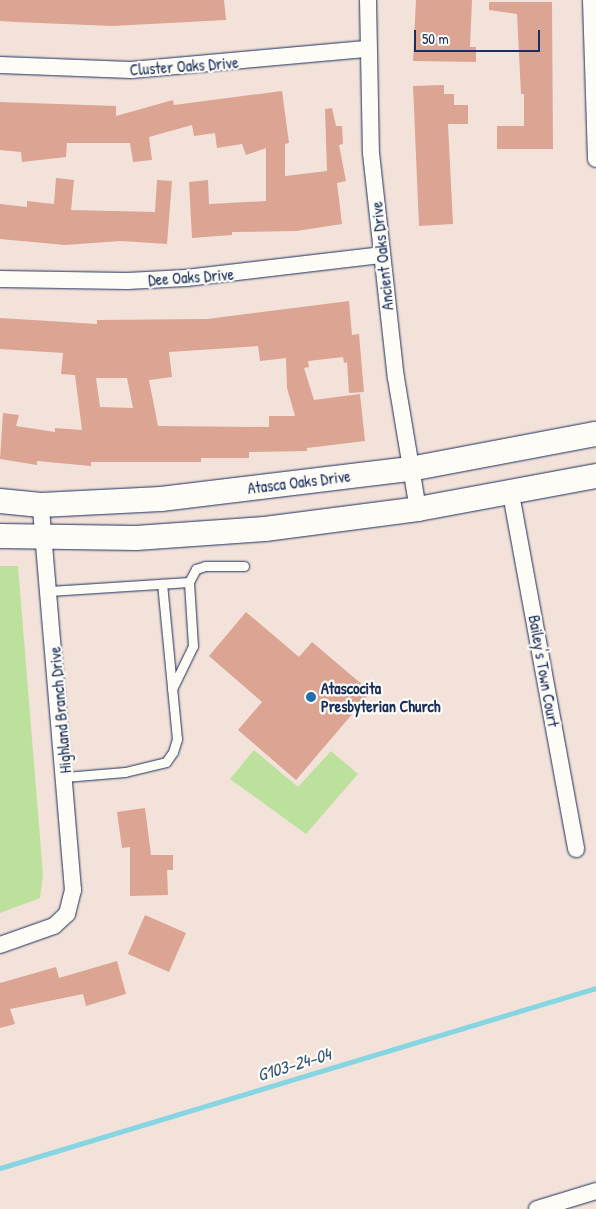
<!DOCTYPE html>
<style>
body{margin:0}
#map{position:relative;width:596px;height:1209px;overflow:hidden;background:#f3e2d9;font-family:"Patrick Hand",sans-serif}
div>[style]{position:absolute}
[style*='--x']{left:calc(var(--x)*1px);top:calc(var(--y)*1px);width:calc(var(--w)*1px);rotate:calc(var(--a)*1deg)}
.green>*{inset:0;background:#bce19c}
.stream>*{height:5px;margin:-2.5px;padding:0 2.5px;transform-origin:2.5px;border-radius:2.5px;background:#86d5e2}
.building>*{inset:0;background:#dba493}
.roads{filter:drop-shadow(0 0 1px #1b2f5e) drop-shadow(0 0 1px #1b2f5e)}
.lane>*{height:9px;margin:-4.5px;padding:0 4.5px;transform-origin:4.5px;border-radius:4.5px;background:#fdfcf7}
.street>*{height:16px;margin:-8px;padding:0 8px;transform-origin:8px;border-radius:8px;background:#fdfcf7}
.secondary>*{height:24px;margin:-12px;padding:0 12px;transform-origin:12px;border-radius:12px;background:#fdfcf7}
.dots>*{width:14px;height:14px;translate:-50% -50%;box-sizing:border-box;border:2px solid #fdfcf7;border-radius:50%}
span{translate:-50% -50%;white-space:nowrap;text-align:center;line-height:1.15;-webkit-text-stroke:4.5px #fdfcf7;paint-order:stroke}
.street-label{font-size:16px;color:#1b2f5e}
.poi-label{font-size:16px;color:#1b2f5e;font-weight:700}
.left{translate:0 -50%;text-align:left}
.water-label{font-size:18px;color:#36587f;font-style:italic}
.scale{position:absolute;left:414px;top:30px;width:126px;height:22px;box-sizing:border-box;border:2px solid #1b2f5e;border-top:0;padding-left:6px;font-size:15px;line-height:18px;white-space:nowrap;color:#1b2f5e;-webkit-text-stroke:4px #fdfcf7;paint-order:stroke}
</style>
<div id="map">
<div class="green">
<i style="clip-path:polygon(0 566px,18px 566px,43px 875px,40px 898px,0 913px)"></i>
<i style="clip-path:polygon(254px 750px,298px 787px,331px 751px,358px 774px,306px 834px,230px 779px)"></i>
</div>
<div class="stream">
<i style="--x:0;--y:1168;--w:623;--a:-16.81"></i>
</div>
<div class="building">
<i style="clip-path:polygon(0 0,224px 0,226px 20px,112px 26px,16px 22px,0 21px)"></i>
<i style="clip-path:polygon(416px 0,472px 0,470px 47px,476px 47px,476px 62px,413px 61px)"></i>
<i style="clip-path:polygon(489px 2px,552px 2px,553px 149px,497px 149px,497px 126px,524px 126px,524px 94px,521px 94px,517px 14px,489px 10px)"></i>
<i style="clip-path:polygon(444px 85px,444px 94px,454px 94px,454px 105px,468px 105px,468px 124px,448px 124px,453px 224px,419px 226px,413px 86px)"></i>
<i style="clip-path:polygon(282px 91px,289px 143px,285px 144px,285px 176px,327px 171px,325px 109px,332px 108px,336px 126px,342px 126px,343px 144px,339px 145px,346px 181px,337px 183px,342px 224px,296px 231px,232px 232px,232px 235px,192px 238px,189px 182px,208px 180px,209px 204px,266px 201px,266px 148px,246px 155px,242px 144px,217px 148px,215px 133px,194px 136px,192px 125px,149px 137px,152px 160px,133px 162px,130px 143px,67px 143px,66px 157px,22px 162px,21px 152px,0 150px,0 102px,116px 106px,116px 116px,173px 100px,174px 105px)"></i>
<i style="clip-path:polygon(56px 178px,74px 180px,71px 210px,155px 212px,157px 180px,172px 181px,167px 244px,121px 241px,65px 245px,0 239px,0 204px,27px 207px,27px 201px,54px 204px)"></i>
<i style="clip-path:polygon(evenodd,349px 301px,352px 335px,359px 334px,364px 392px,349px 393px,347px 362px,344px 363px,343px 357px,308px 361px,309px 367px,304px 368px,314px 400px,360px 394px,365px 441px,307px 448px,307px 451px,249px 452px,249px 458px,201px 458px,201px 462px,91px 462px,91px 466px,37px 461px,37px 465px,0 459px,3px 413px,19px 415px,16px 426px,55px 432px,55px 428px,82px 430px,75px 375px,61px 374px,63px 353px,0 349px,0 318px,97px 324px,97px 320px,207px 319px,349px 301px,258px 346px,260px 361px,286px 358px,287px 388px,295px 416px,269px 416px,269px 427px,158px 426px,149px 380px,172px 377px,169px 352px,258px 346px,349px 301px,96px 378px,127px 378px,133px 408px,100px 407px,96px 378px)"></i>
<i style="clip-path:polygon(246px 612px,299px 657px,312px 642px,371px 692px,296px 780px,238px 730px,262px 702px,209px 656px)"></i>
<i style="clip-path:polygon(145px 808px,151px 855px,173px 855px,173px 870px,167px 870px,168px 895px,130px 896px,130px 847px,122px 848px,117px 812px)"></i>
<i style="clip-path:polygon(145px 915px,186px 933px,169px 972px,128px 954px)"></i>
<i style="clip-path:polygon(117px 961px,126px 994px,86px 1006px,83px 994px,10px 1009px,15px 1024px,0 1028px,0 983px,56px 967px,59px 978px)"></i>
</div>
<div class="roads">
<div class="lane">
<i style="--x:50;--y:591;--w:139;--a:-3.7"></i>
<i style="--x:172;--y:689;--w:48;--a:-64"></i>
<i style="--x:193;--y:646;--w:64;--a:-93.6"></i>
<i style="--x:189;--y:582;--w:15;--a:-62"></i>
<i style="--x:196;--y:569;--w:9;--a:-18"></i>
<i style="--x:205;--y:566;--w:39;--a:0"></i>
<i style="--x:65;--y:777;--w:60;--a:-4.8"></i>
<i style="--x:125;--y:772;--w:42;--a:-13.7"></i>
<i style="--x:166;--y:762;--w:12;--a:-55"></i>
<i style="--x:173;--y:752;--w:14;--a:-73"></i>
<i style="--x:177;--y:739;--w:156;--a:-95.5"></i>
</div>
<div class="street">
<i style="--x:368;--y:0;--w:153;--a:88.9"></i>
<i style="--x:371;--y:153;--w:226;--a:83.7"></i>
<i style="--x:396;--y:378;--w:133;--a:80.5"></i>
<i style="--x:591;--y:0;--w:159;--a:88.2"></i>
<i style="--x:0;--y:65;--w:131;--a:2.2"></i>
<i style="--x:131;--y:70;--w:238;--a:-5.1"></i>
<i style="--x:0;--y:279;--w:127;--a:0.9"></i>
<i style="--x:127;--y:281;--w:59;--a:-2.9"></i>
<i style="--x:186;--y:278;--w:196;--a:-6.7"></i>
<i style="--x:511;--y:494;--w:361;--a:79.6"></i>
<i style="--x:0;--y:945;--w:57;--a:-19.4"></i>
<i style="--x:54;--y:926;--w:18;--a:-43"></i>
<i style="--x:67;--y:914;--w:25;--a:-76"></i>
<i style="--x:73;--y:890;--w:386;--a:-94.8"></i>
<i style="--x:537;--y:1209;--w:62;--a:-17"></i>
</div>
<div class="secondary">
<i style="--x:0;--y:501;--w:41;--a:5.6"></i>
<i style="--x:41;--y:505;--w:120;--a:-2.9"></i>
<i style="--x:161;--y:499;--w:251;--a:-6.9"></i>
<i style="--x:410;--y:469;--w:189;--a:-10.7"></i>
<i style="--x:0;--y:536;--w:136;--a:0.8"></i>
<i style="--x:136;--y:538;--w:129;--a:-4"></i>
<i style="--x:265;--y:529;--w:154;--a:-7.4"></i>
<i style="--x:418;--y:509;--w:181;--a:-10.5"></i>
</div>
</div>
<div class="dots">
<i style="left:311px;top:697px;background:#1f6fb2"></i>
</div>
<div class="street-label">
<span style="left:184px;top:66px;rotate:-4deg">Cluster Oaks Drive</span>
<span style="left:382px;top:256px;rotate:-96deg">Ancient Oaks Drive</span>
<span style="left:191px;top:277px;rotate:-4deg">Dee Oaks Drive</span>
<span style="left:299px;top:482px;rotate:-7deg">Atasca Oaks Drive</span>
<span style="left:544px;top:671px;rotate:80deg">Bailey's Town Court</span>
<span style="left:60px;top:710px;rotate:-95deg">Highland Branch Drive</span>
</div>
<div class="poi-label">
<span class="left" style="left:321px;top:697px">Atascocita<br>Presbyterian Church</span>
</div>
<div class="water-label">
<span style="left:294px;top:1065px;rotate:-17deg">G103-24-04</span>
</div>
<div class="scale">50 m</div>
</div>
